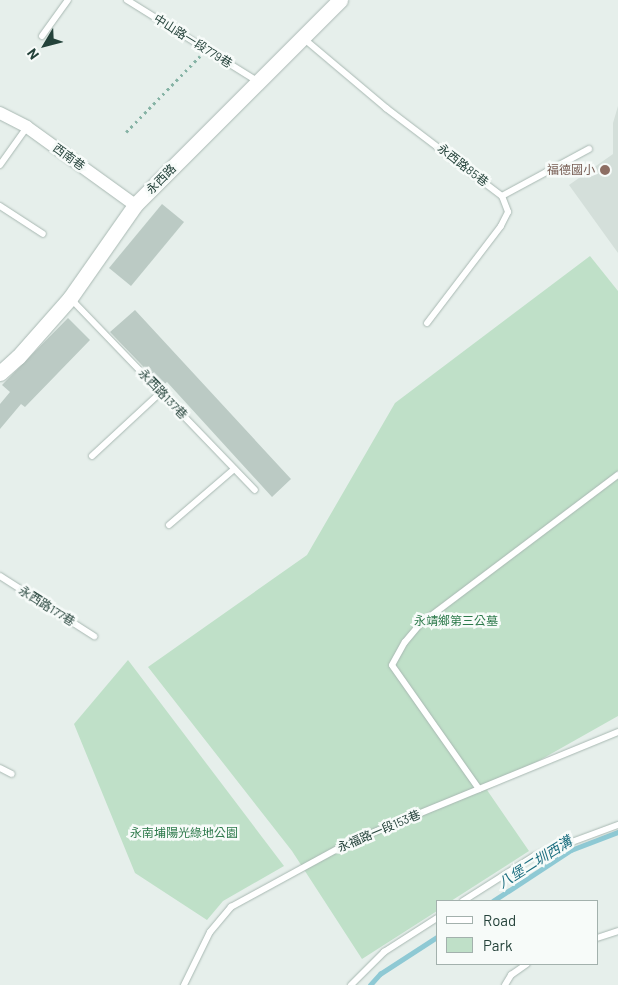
<!DOCTYPE html>
<meta charset="utf-8">
<style>
body{margin:0}
#map{position:relative;width:618px;height:985px;overflow:hidden;background:#e6efeb;font-family:Barlow,"Noto Sans TC",sans-serif}
div>[style]{position:absolute}
[style*='--x']{left:calc(var(--x)*1px);top:calc(var(--y)*1px);width:calc(var(--w)*1px);rotate:calc(var(--a)*1deg)}
.built>*{inset:0;background:#d4dfda}
.green>*{inset:0;background:#bfe0c8}
.stream>*{height:4.5px;margin:-2.25px;padding:0 2.25px;transform-origin:2.25px;border-radius:2.25px;background:#8ec9d4}
.building>*{inset:0;background:#bbcac4}
.path>*{height:2.5px;margin-top:-1.25px;transform-origin:0;background:repeating-linear-gradient(90deg,#86b3a5 0 2.5px,transparent 0 6.5px)}
.roads{filter:drop-shadow(0 0 1px #a8b8b2) drop-shadow(0 0 1px #a8b8b2)}
.service>*{height:6px;margin:-3px;padding:0 3px;transform-origin:3px;border-radius:3px;background:#fff}
.minor>*{height:12px;margin:-6px;padding:0 6px;transform-origin:6px;border-radius:6px;background:#fff}
.tertiary>*{height:15px;margin:-7.5px;padding:0 7.5px;transform-origin:7.5px;border-radius:7.5px;background:#fff}
.dots>*{width:14px;height:14px;translate:-50% -50%;box-sizing:border-box;border:2px solid #f7fbf9;border-radius:50%}
span{translate:-50% -50%;white-space:nowrap;text-align:center;line-height:1.15;-webkit-text-stroke:5px #f7fbf9;paint-order:stroke}
.street-label{font-size:12px;color:#24423a}
.education-label{font-size:12px;color:#785e54}
.right{translate:-100% -50%;text-align:right}
.park-label{font-size:12px;color:#2d7a4b}
.water-label{font-size:14px;color:#1c6f80;font-style:italic}
.legend{position:absolute;left:436px;top:900px;width:162px;height:65px;box-sizing:border-box;background:#f7fbf9;border:1px solid #a3b1ad;margin:0;padding:6px 9px;list-style:none;font-size:15px;color:#24423a}
.legend li{display:flex;align-items:center;gap:10px;height:25px}
.legend b{width:25px;border:1px solid #a3b1ad}
.north{position:absolute;left:20px;top:20px;width:50px;height:50px;-webkit-text-stroke:4px #f7fbf9;paint-order:stroke;rotate:233deg;font-size:14px;font-weight:700;line-height:20px;text-align:center;color:#24423a}
.north::after{content:'';display:block;margin:auto;width:18px;height:22px;background:#24423a;clip-path:polygon(50% 0,100% 100%,50% 72%,0 100%)}
</style>
<div id="map">
<div class="built">
<i style="clip-path:polygon(618px 106px,618px 253px,569px 185px,613px 154px,613px 123px)"></i>
</div>
<div class="green">
<i style="clip-path:polygon(590px 256px,618px 291px,618px 716px,487px 790px,529px 851px,451px 901px,437px 901px,437px 911px,362px 959px,292px 851px,148px 667px,307px 555px,395px 403px)"></i>
<i style="clip-path:polygon(128px 660px,284px 866px,223px 901px,207px 920px,135px 873px,74px 724px)"></i>
</div>
<div class="stream">
<i style="--x:493;--y:901;--w:93;--a:-33.2"></i>
<i style="--x:571;--y:850;--w:50;--a:-21"></i>
<i style="--x:370;--y:985;--w:15;--a:-48"></i>
<i style="--x:380;--y:974;--w:68;--a:-33"></i>
</div>
<div class="building">
<i style="clip-path:polygon(162px 204px,184px 222px,131px 286px,109px 268px)"></i>
<i style="clip-path:polygon(135px 310px,291px 479px,272px 497px,167px 382px,162px 386px,110px 332px)"></i>
<i style="clip-path:polygon(68px 318px,90px 340px,25px 407px,21px 404px,0 429px,0 404px,10px 392px,2px 385px)"></i>
</div>
<div class="path">
<i style="--x:126;--y:132;--w:106;--a:-45.8"></i>
</div>
<div class="roads">
<div class="service">
<i style="--x:127;--y:0;--w:153;--a:31.9"></i>
<i style="--x:42;--y:36;--w:44;--a:-54.2"></i>
<i style="--x:303;--y:38;--w:109;--a:40.1"></i>
<i style="--x:386;--y:108;--w:146;--a:37.2"></i>
<i style="--x:502;--y:196;--w:17;--a:69"></i>
<i style="--x:508;--y:212;--w:16;--a:117"></i>
<i style="--x:501;--y:226;--w:122;--a:127.3"></i>
<i style="--x:0;--y:165;--w:47;--a:-54.6"></i>
<i style="--x:502;--y:196;--w:99;--a:-28.4"></i>
<i style="--x:0;--y:206;--w:51;--a:33.1"></i>
<i style="--x:71;--y:299;--w:265;--a:46.1"></i>
<i style="--x:92;--y:456;--w:94;--a:-42.8"></i>
<i style="--x:169;--y:525;--w:86;--a:-40.7"></i>
<i style="--x:0;--y:576;--w:112;--a:32.6"></i>
<i style="--x:0;--y:768;--w:13;--a:27"></i>
<i style="--x:479;--y:789;--w:151;--a:-125.1"></i>
<i style="--x:392;--y:665;--w:26;--a:-61"></i>
<i style="--x:405;--y:642;--w:23;--a:-50"></i>
<i style="--x:420;--y:624;--w:248;--a:-37"></i>
<i style="--x:463;--y:901;--w:84;--a:-32.4"></i>
<i style="--x:534;--y:856;--w:90;--a:-20.3"></i>
<i style="--x:597;--y:938;--w:22;--a:-18"></i>
<i style="--x:184;--y:985;--w:59;--a:-63.9"></i>
<i style="--x:210;--y:932;--w:33;--a:-50"></i>
<i style="--x:231;--y:907;--w:136;--a:-28.6"></i>
<i style="--x:350;--y:842;--w:290;--a:-22.3"></i>
<i style="--x:351;--y:985;--w:47;--a:-45"></i>
<i style="--x:384;--y:952;--w:63;--a:-32.7"></i>
<i style="--x:505;--y:985;--w:12;--a:-59"></i>
<i style="--x:511;--y:975;--w:19;--a:-35"></i>
</div>
<div class="minor">
<i style="--x:0;--y:113;--w:30;--a:27"></i>
<i style="--x:27;--y:127;--w:133;--a:35.8"></i>
</div>
<div class="tertiary">
<i style="--x:0;--y:373;--w:24;--a:-42"></i>
<i style="--x:18;--y:357;--w:79;--a:-48.6"></i>
<i style="--x:70;--y:298;--w:113;--a:-55"></i>
<i style="--x:135;--y:205;--w:290;--a:-45"></i>
</div>
</div>
<div class="dots">
<i style="left:605px;top:170px;background:#8d6e63"></i>
</div>
<div class="street-label">
<span style="left:193px;top:41px;rotate:32deg">中山路一段779巷</span>
<span style="left:69px;top:157px;rotate:36deg">西南巷</span>
<span style="left:463px;top:165px;rotate:38deg">永西路85巷</span>
<span style="left:161px;top:179px;rotate:-45deg">永西路</span>
<span style="left:163px;top:394px;rotate:46deg">永西路137巷</span>
<span style="left:47px;top:606px;rotate:32deg">永西路177巷</span>
<span style="left:379px;top:831px;rotate:-23deg">永福路一段153巷</span>
</div>
<div class="education-label">
<span class="right" style="left:595px;top:170px">福德國小</span>
</div>
<div class="park-label">
<span style="left:456px;top:621px">永靖鄉第三公墓</span>
<span style="left:184px;top:833px">永南埔陽光綠地公園</span>
</div>
<div class="water-label">
<span style="left:535px;top:862px;rotate:-32deg">八堡二圳西溝</span>
</div>
<ul class="legend">
<li><b style="height:6px;background:#fff"></b>Road</li>
<li><b style="height:14px;background:#bfe0c8"></b>Park</li>
</ul>
<div class="north">N</div>
</div>
